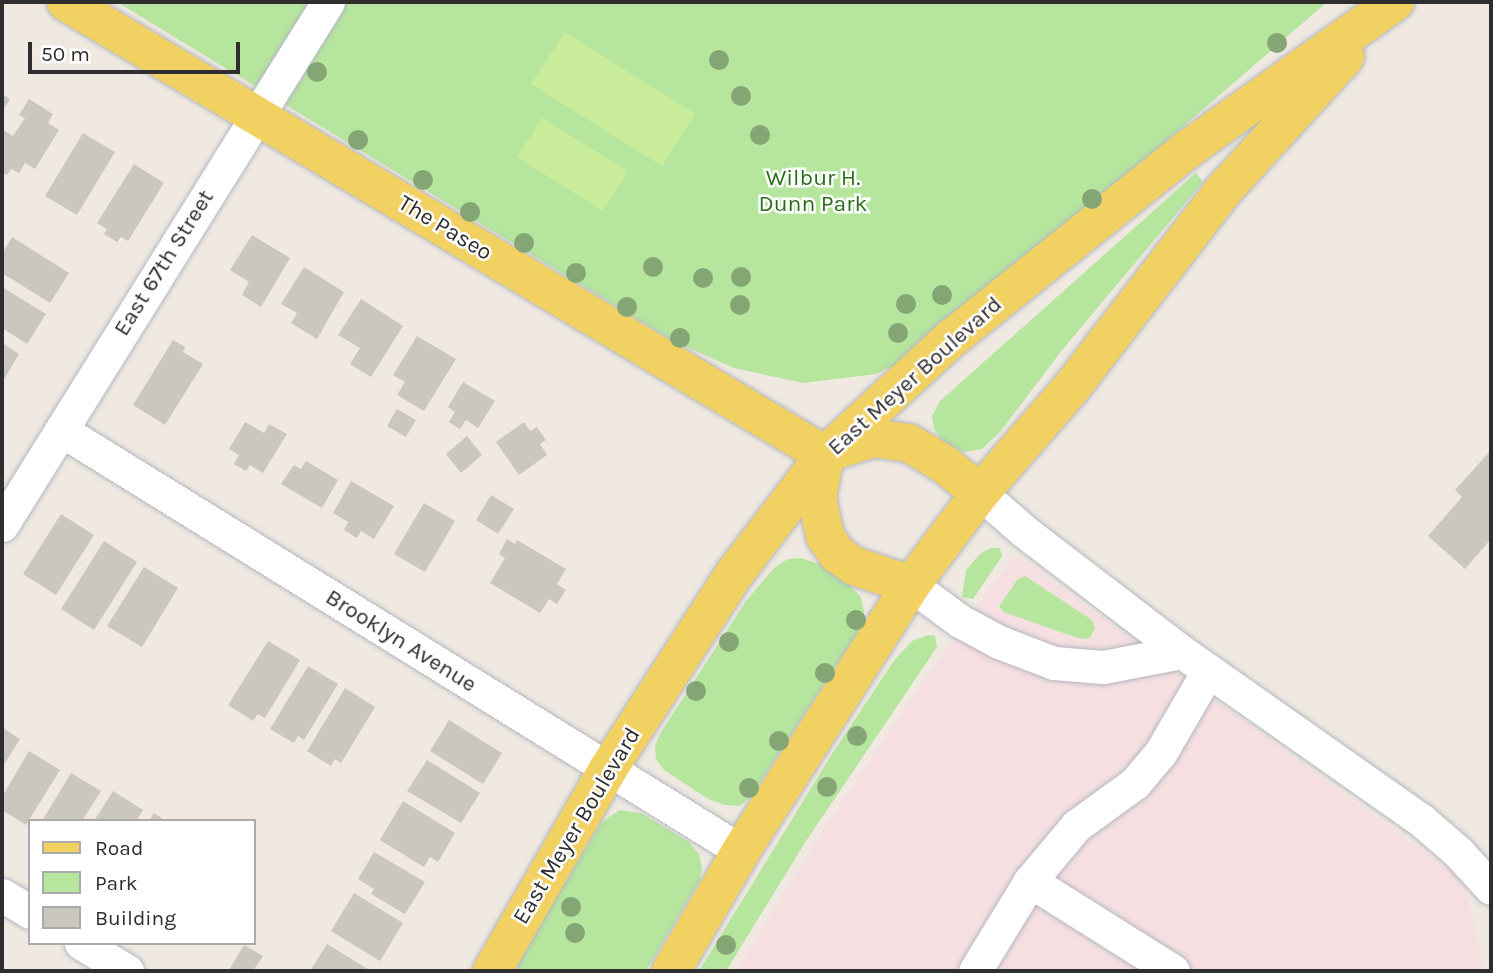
<!DOCTYPE html>
<style>
body{margin:0}
#map{position:relative;width:1493px;height:973px;overflow:hidden;background:#efe9e1;font-family:Karla,sans-serif}
div>[style]{position:absolute}
[style*='--x']{left:calc(var(--x)*1px);top:calc(var(--y)*1px);width:calc(var(--w)*1px);rotate:calc(var(--a)*1deg)}
.medical>*{inset:0;background:#f5dfe0}
.green>*{inset:0;background:#b6e59e}
.pitch>*{inset:0;background:#c9ec9a}
.building>*{inset:0;background:#cbc7bf}
.roads{filter:drop-shadow(0 0 2px #b4b7c1) drop-shadow(0 0 2px #b4b7c1)}
.minor>*{height:33px;margin:-16.5px;padding:0 16.5px;transform-origin:16.5px;border-radius:16.5px;background:#fff}
.major>*{height:38px;margin:-19px;padding:0 19px;transform-origin:19px;border-radius:19px;background:#f2d163}
.trees>*{width:20px;height:20px;margin:-10px;border-radius:50%;background:#84a574}
span{translate:-50% -50%;white-space:nowrap;text-align:center;line-height:1.15;-webkit-text-stroke:5px #fff;paint-order:stroke}
.park-label{font-size:23px;color:#2c6e1b}
.street-label{font-size:23px;color:#2e2e2e}
.frame{position:absolute;inset:0;border:4px solid #2e2e2e;pointer-events:none}
.legend{position:absolute;left:28px;top:819px;width:228px;height:126px;box-sizing:border-box;background:#fff;border:2px solid #ababab;margin:0;padding:9px 12px;list-style:none;font-size:21px;color:#2e2e2e}
.legend li{display:flex;align-items:center;gap:14px;height:35px}
.legend b{width:35px;border:2px solid #ababab}
.scale{position:absolute;left:28px;top:42px;width:212px;height:32px;box-sizing:border-box;border:4px solid #2e2e2e;border-top:0;padding-left:9px;font-size:21px;line-height:24px;white-space:nowrap;color:#2e2e2e;-webkit-text-stroke:5px #fff;paint-order:stroke}
</style>
<div id="map">
<div class="medical">
<i style="clip-path:polygon(1018px 556px,1464px 881px,1484px 971px,736px 971px,823px 830px,913px 695px,1010px 561px)"></i>
</div>
<div class="green">
<i style="clip-path:polygon(117px 2px,1327px 2px,924px 351px,876px 374px,803px 383px,734px 368px,675px 342px)"></i>
<i style="clip-path:polygon(1196px 173px,1203px 182px,1063px 349px,1000px 432px,982px 449px,964px 452px,945px 444px,934px 429px,932px 417px,939px 402px)"></i>
<i style="clip-path:polygon(991px 548px,1000px 548px,1002px 556px,973px 599px,962px 597px,966px 570px,980px 554px)"></i>
<i style="clip-path:polygon(801px 558px,828px 567px,850px 585px,860px 596px,864px 609px,863px 624px,749px 799px,739px 806px,725px 805px,708px 799px,664px 770px,656px 759px,655px 746px,660px 734px,746px 601px,774px 568px,788px 559px)"></i>
<i style="clip-path:polygon(1025px 576px,1092px 620px,1095px 628px,1090px 638px,1081px 639px,1003px 612px,999px 606px,1018px 579px)"></i>
<i style="clip-path:polygon(928px 635px,935px 636px,937px 647px,806px 841px,726px 971px,699px 971px,832px 754px,893px 662px,912px 641px)"></i>
<i style="clip-path:polygon(619px 810px,641px 813px,689px 842px,699px 854px,702px 867px,700px 880px,646px 971px,513px 971px,601px 823px)"></i>
</div>
<div class="pitch">
<i style="clip-path:polygon(565px 32px,695px 114px,662px 166px,531px 84px)"></i>
<i style="clip-path:polygon(542px 118px,628px 171px,603px 211px,517px 157px)"></i>
</div>
<div class="building">
<i style="clip-path:polygon(2px 94px,10px 99px,2px 112px)"></i>
<i style="clip-path:polygon(29px 99px,53px 114px,48px 123px,59px 130px,35px 169px,25px 163px,19px 173px,11px 169px,7px 175px,2px 172px,2px 129px,13px 136px,25px 118px,19px 115px)"></i>
<i style="clip-path:polygon(83px 133px,115px 152px,77px 215px,45px 196px)"></i>
<i style="clip-path:polygon(134px 164px,164px 183px,128px 241px,121px 237px,117px 242px,104px 234px,107px 229px,97px 223px)"></i>
<i style="clip-path:polygon(252px 235px,290px 258px,261px 307px,242px 295px,249px 282px,230px 270px)"></i>
<i style="clip-path:polygon(12px 237px,69px 273px,50px 303px,2px 273px,2px 254px)"></i>
<i style="clip-path:polygon(304px 267px,344px 292px,317px 339px,291px 323px,297px 313px,281px 304px)"></i>
<i style="clip-path:polygon(2px 287px,46px 314px,27px 344px,2px 328px)"></i>
<i style="clip-path:polygon(361px 299px,403px 326px,371px 377px,350px 364px,360px 348px,338px 335px)"></i>
<i style="clip-path:polygon(417px 336px,456px 359px,424px 411px,397px 395px,405px 382px,393px 375px)"></i>
<i style="clip-path:polygon(173px 340px,185px 347px,183px 352px,203px 364px,165px 425px,133px 405px)"></i>
<i style="clip-path:polygon(2px 343px,19px 354px,2px 383px)"></i>
<i style="clip-path:polygon(463px 382px,495px 401px,478px 428px,466px 420px,460px 429px,449px 422px,455px 412px,448px 407px)"></i>
<i style="clip-path:polygon(397px 409px,416px 420px,406px 437px,387px 426px)"></i>
<i style="clip-path:polygon(245px 422px,264px 433px,269px 424px,287px 434px,263px 473px,250px 465px,246px 471px,234px 464px,239px 455px,229px 449px)"></i>
<i style="clip-path:polygon(524px 422px,530px 431px,537px 427px,546px 440px,540px 444px,547px 455px,519px 475px,496px 442px)"></i>
<i style="clip-path:polygon(467px 436px,482px 455px,461px 473px,446px 454px)"></i>
<i style="clip-path:polygon(1491px 450px,1491px 539px,1465px 569px,1428px 536px,1462px 497px,1455px 490px)"></i>
<i style="clip-path:polygon(306px 461px,338px 480px,322px 508px,281px 484px,294px 465px,301px 469px)"></i>
<i style="clip-path:polygon(351px 481px,394px 506px,374px 539px,361px 531px,357px 538px,344px 530px,348px 522px,333px 513px)"></i>
<i style="clip-path:polygon(491px 495px,514px 509px,498px 534px,476px 520px)"></i>
<i style="clip-path:polygon(424px 503px,455px 521px,425px 572px,394px 554px)"></i>
<i style="clip-path:polygon(61px 514px,94px 535px,56px 595px,23px 574px)"></i>
<i style="clip-path:polygon(507px 539px,515px 544px,517px 540px,566px 569px,557px 584px,566px 590px,557px 604px,549px 599px,540px 613px,490px 583px,505px 558px,499px 554px)"></i>
<i style="clip-path:polygon(104px 541px,137px 562px,94px 630px,61px 609px)"></i>
<i style="clip-path:polygon(144px 567px,178px 588px,142px 647px,107px 626px)"></i>
<i style="clip-path:polygon(268px 641px,300px 660px,265px 718px,258px 714px,253px 721px,228px 705px)"></i>
<i style="clip-path:polygon(308px 666px,338px 684px,304px 740px,298px 736px,294px 743px,270px 729px)"></i>
<i style="clip-path:polygon(345px 688px,375px 707px,341px 763px,335px 759px,331px 766px,307px 751px)"></i>
<i style="clip-path:polygon(449px 720px,502px 753px,483px 784px,430px 751px)"></i>
<i style="clip-path:polygon(3px 728px,20px 739px,2px 768px,2px 730px)"></i>
<i style="clip-path:polygon(29px 751px,60px 770px,26px 825px,2px 810px,2px 797px)"></i>
<i style="clip-path:polygon(427px 760px,480px 793px,461px 823px,407px 791px)"></i>
<i style="clip-path:polygon(71px 773px,101px 791px,82px 821px,42px 821px)"></i>
<i style="clip-path:polygon(113px 791px,143px 810px,136px 821px,94px 821px)"></i>
<i style="clip-path:polygon(403px 801px,455px 833px,438px 862px,430px 857px,424px 867px,380px 840px)"></i>
<i style="clip-path:polygon(154px 813px,166px 821px,149px 821px)"></i>
<i style="clip-path:polygon(374px 852px,425px 882px,405px 914px,371px 894px,374px 889px,358px 879px)"></i>
<i style="clip-path:polygon(354px 893px,403px 923px,380px 961px,331px 931px)"></i>
<i style="clip-path:polygon(327px 944px,371px 971px,310px 971px)"></i>
<i style="clip-path:polygon(244px 945px,263px 956px,253px 971px,231px 971px,229px 970px)"></i>
</div>
<div class="roads">
<div class="minor">
<i style="--x:61;--y:430;--w:800;--a:31.76"></i>
<i style="--x:2;--y:525;--w:616;--a:-58.06"></i>
<i style="--x:911;--y:585;--w:61;--a:36.3"></i>
<i style="--x:960;--y:621;--w:44;--a:28.3"></i>
<i style="--x:999;--y:642;--w:59;--a:20.9"></i>
<i style="--x:1054;--y:663;--w:49;--a:4.7"></i>
<i style="--x:1103;--y:667;--w:80;--a:-10.8"></i>
<i style="--x:1182;--y:652;--w:199;--a:-142.6"></i>
<i style="--x:1024;--y:531;--w:58;--a:-139.2"></i>
<i style="--x:1182;--y:652;--w:292;--a:35.1"></i>
<i style="--x:1421;--y:820;--w:49;--a:40.9"></i>
<i style="--x:1458;--y:852;--w:49;--a:47.5"></i>
<i style="--x:1030;--y:881;--w:169;--a:32.2"></i>
<i style="--x:2;--y:895;--w:33;--a:31"></i>
<i style="--x:81;--y:943;--w:54;--a:31.3"></i>
<i style="--x:975;--y:971;--w:105;--a:-58.6"></i>
<i style="--x:1030;--y:881;--w:72;--a:-50.1"></i>
<i style="--x:1076;--y:826;--w:73;--a:-36.1"></i>
<i style="--x:1135;--y:783;--w:40;--a:-50"></i>
<i style="--x:1161;--y:752;--w:94;--a:-59.9"></i>
</div>
<div class="major">
<i style="--x:66;--y:2;--w:884;--a:30.83"></i>
<i style="--x:830;--y:452;--w:45;--a:-18"></i>
<i style="--x:873;--y:438;--w:36;--a:8"></i>
<i style="--x:909;--y:443;--w:41;--a:31"></i>
<i style="--x:944;--y:464;--w:46;--a:38.9"></i>
<i style="--x:825;--y:455;--w:44;--a:100.5"></i>
<i style="--x:817;--y:498;--w:39;--a:78"></i>
<i style="--x:825;--y:536;--w:22;--a:56"></i>
<i style="--x:837;--y:554;--w:21;--a:35"></i>
<i style="--x:854;--y:566;--w:60;--a:18.4"></i>
<i style="--x:492;--y:971;--w:233;--a:-60.1"></i>
<i style="--x:608;--y:769;--w:234;--a:-57.1"></i>
<i style="--x:735;--y:573;--w:148;--a:-52.7"></i>
<i style="--x:825;--y:455;--w:173;--a:-42.7"></i>
<i style="--x:952;--y:338;--w:302;--a:-38.7"></i>
<i style="--x:1188;--y:149;--w:254;--a:-35.4"></i>
<i style="--x:671;--y:971;--w:139;--a:-59.7"></i>
<i style="--x:741;--y:851;--w:316;--a:-57.4"></i>
<i style="--x:911;--y:585;--w:115;--a:-53.1"></i>
<i style="--x:980;--y:493;--w:140;--a:-49"></i>
<i style="--x:1072;--y:387;--w:246;--a:-52.4"></i>
<i style="--x:1222;--y:192;--w:183;--a:-47.7"></i>
</div>
</div>
<div class="trees">
<i style="left:1277px;top:43px"></i>
<i style="left:719px;top:60px"></i>
<i style="left:317px;top:72px"></i>
<i style="left:741px;top:96px"></i>
<i style="left:760px;top:135px"></i>
<i style="left:358px;top:140px"></i>
<i style="left:423px;top:180px"></i>
<i style="left:1092px;top:199px"></i>
<i style="left:470px;top:212px"></i>
<i style="left:524px;top:243px"></i>
<i style="left:653px;top:267px"></i>
<i style="left:576px;top:273px"></i>
<i style="left:741px;top:277px"></i>
<i style="left:703px;top:278px"></i>
<i style="left:942px;top:295px"></i>
<i style="left:906px;top:304px"></i>
<i style="left:740px;top:305px"></i>
<i style="left:627px;top:307px"></i>
<i style="left:898px;top:333px"></i>
<i style="left:680px;top:338px"></i>
<i style="left:856px;top:620px"></i>
<i style="left:729px;top:642px"></i>
<i style="left:825px;top:673px"></i>
<i style="left:696px;top:691px"></i>
<i style="left:857px;top:736px"></i>
<i style="left:779px;top:741px"></i>
<i style="left:827px;top:787px"></i>
<i style="left:749px;top:788px"></i>
<i style="left:571px;top:907px"></i>
<i style="left:575px;top:933px"></i>
<i style="left:726px;top:945px"></i>
</div>
<div class="park-label">
<span style="left:813px;top:191px">Wilbur H.<br>Dunn Park</span>
</div>
<div class="street-label">
<span style="left:445px;top:228px;rotate:31deg">The Paseo</span>
<span style="left:164px;top:263px;rotate:-58deg">East 67th Street</span>
<span style="left:915px;top:376px;rotate:-42deg">East Meyer Boulevard</span>
<span style="left:401px;top:641px;rotate:32deg">Brooklyn Avenue</span>
<span style="left:577px;top:826px;rotate:-59deg">East Meyer Boulevard</span>
</div>
<div class="frame"></div>
<ul class="legend">
<li><b style="height:9px;background:#f2d163"></b>Road</li>
<li><b style="height:19px;background:#b6e59e"></b>Park</li>
<li><b style="height:19px;background:#cbc7bf"></b>Building</li>
</ul>
<div class="scale">50 m</div>
</div>
